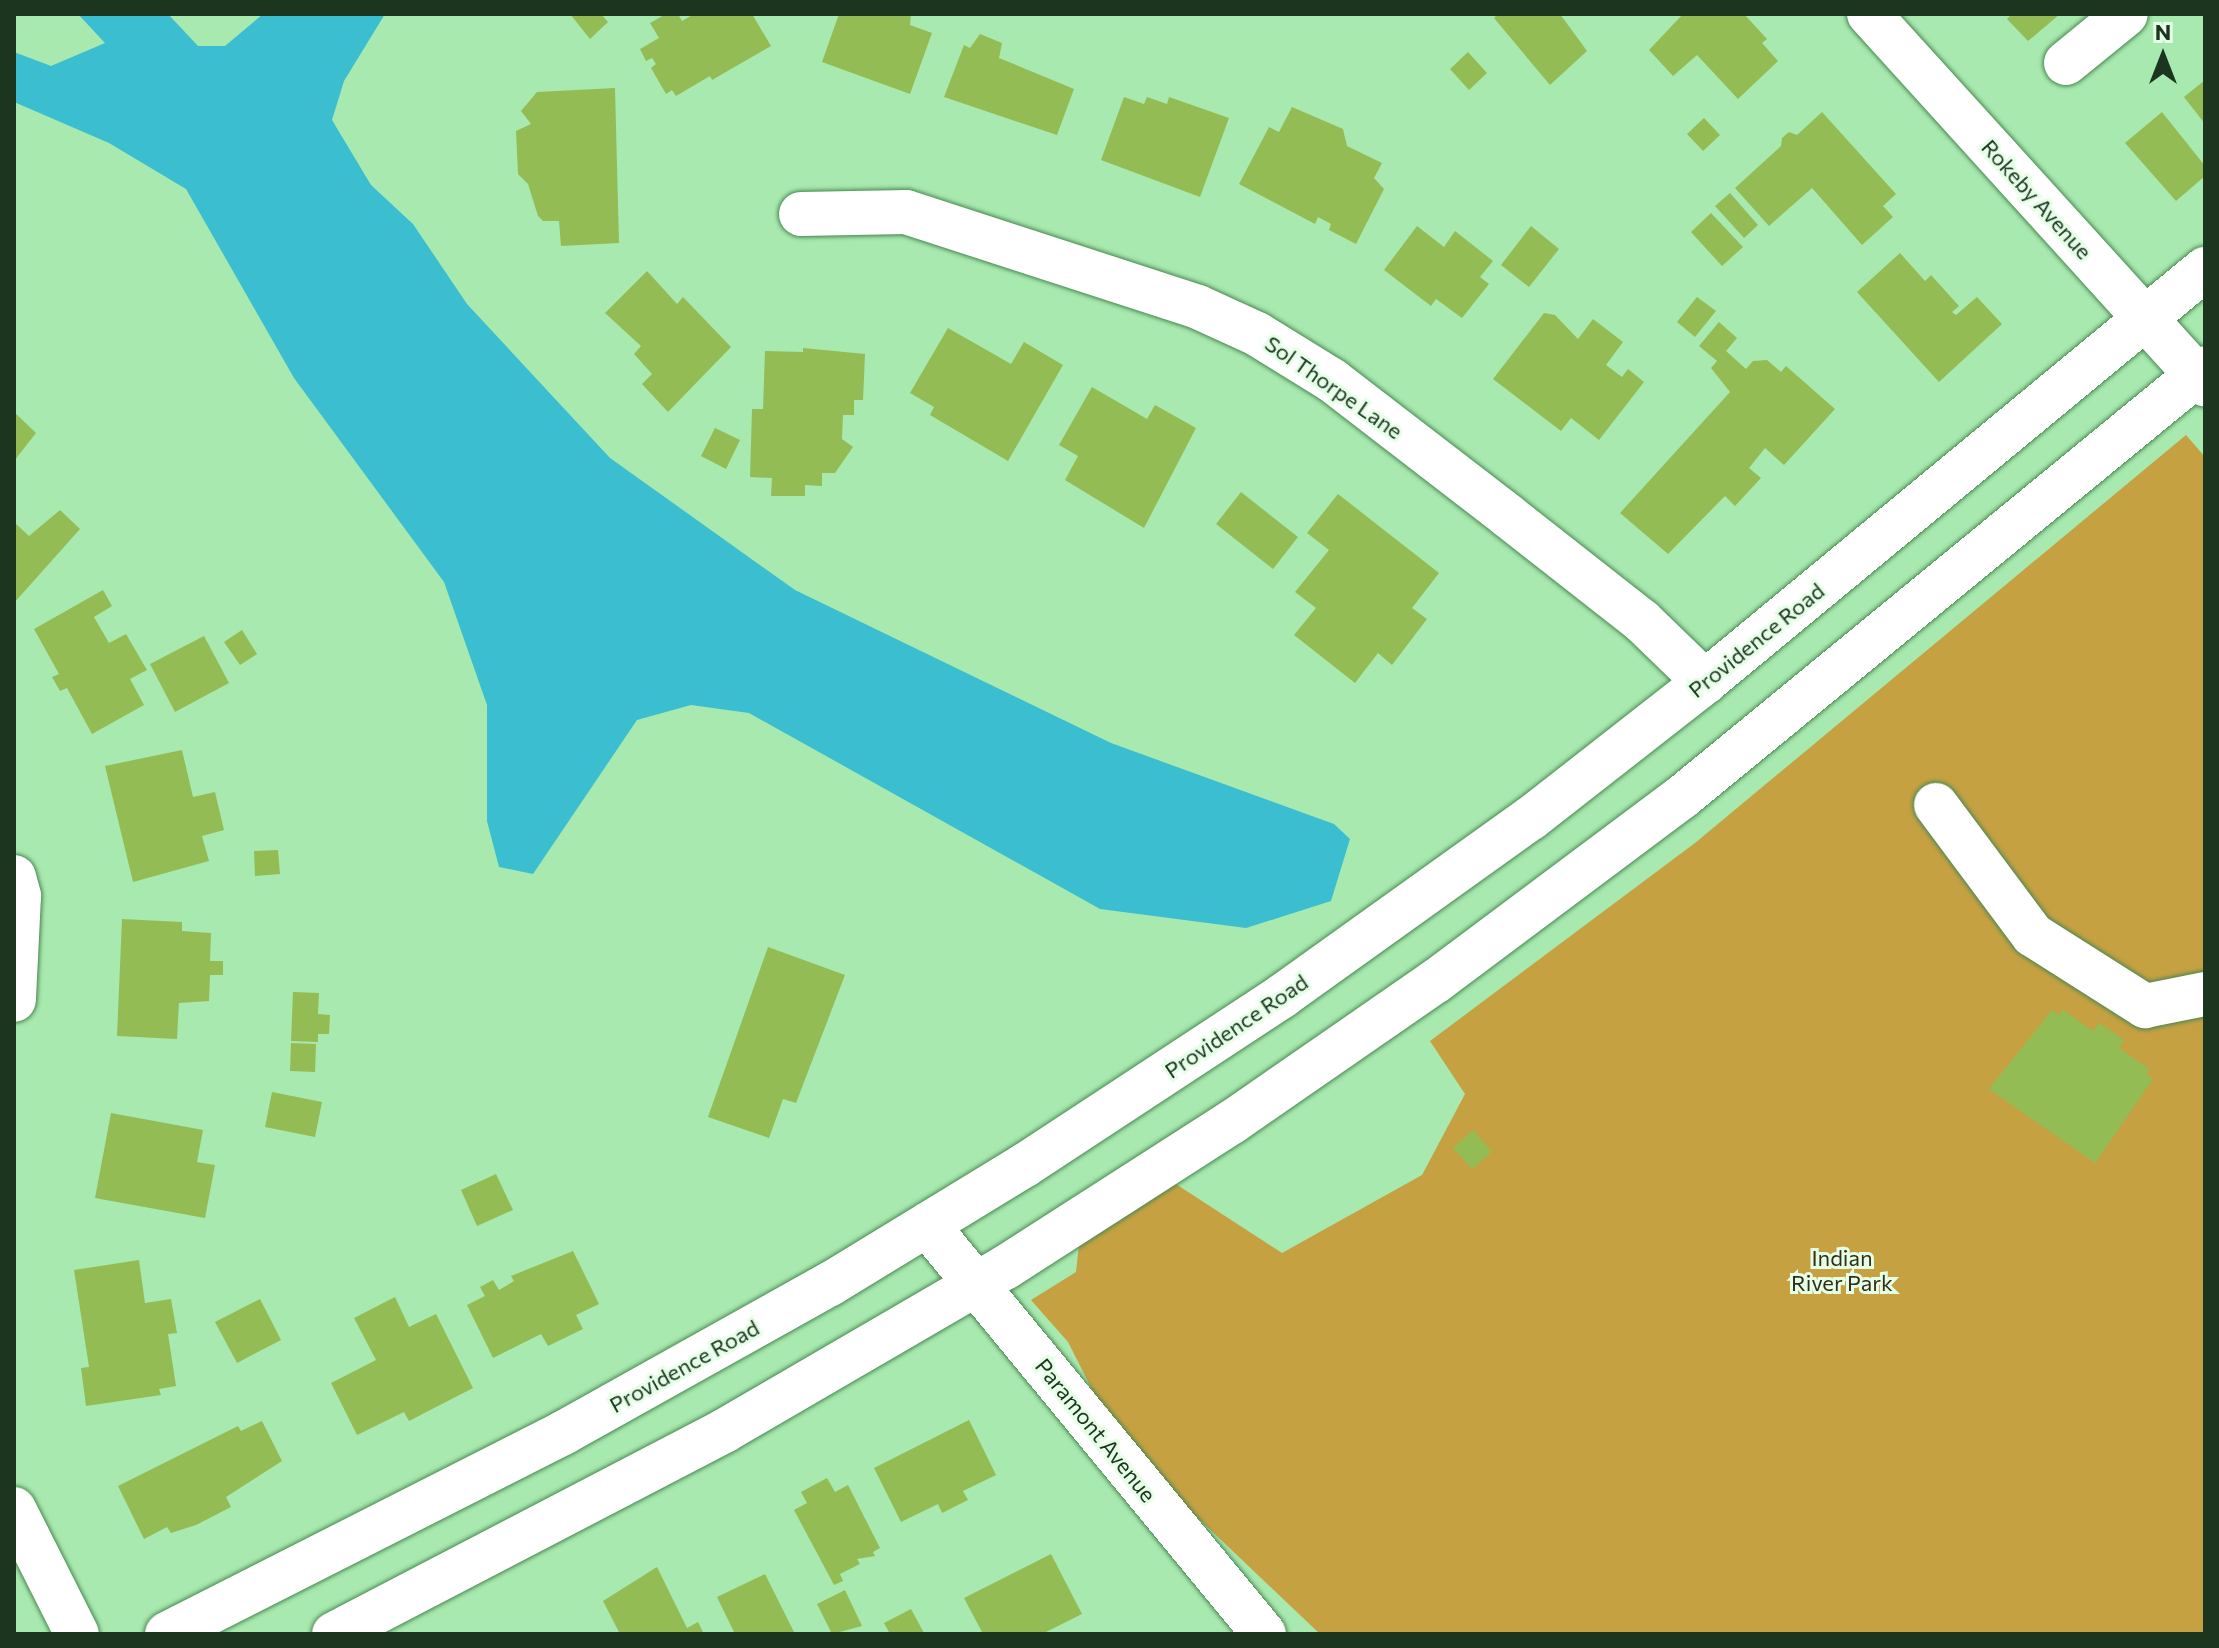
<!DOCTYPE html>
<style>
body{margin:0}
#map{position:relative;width:2219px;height:1648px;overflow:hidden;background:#a8e9af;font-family:Commissioner,sans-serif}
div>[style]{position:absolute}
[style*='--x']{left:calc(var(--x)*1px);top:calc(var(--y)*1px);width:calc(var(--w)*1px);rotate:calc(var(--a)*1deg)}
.green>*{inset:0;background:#c6a142}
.water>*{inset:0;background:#3bbecf}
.building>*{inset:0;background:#93bc54}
.roads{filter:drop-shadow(0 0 2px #498752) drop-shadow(0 0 2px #498752)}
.minor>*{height:44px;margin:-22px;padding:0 22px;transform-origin:22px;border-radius:22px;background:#fff}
.major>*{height:44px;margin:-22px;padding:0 22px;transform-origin:22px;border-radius:22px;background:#fff}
span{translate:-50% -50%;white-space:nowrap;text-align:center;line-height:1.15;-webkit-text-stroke:6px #e5ffe7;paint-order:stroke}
.street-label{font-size:22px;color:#1b351f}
.park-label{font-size:22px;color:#342c19}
.frame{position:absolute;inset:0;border:16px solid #1b351f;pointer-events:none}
.north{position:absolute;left:2123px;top:16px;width:80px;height:80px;-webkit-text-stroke:6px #e5ffe7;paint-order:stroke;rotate:0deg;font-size:22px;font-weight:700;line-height:32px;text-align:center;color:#1b351f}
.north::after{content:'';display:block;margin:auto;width:28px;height:36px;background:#1b351f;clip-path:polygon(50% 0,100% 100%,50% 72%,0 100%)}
</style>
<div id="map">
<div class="green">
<i style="clip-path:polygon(2186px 435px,2205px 457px,2205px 1634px,1320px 1634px,1119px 1443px,1068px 1342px,1031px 1300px,1076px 1272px,1080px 1235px,1162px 1175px,1282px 1253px,1422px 1175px,1465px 1094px,1430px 1041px,1695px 843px)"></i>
</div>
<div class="water">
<i style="clip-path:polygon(78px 14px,168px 14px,198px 46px,225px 46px,263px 14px,385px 14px,344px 81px,332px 120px,371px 185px,413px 224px,467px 304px,610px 458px,795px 590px,1111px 743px,1334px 824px,1350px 839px,1331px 901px,1246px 928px,1100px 909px,749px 713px,691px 705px,637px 720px,533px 874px,499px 867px,487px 821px,487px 705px,444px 582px,294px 378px,186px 189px,109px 143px,14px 102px,14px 52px,51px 66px,105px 43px)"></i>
</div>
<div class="building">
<i style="clip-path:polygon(570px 14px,601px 14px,608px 22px,590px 39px)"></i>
<i style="clip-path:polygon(666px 14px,678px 14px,682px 21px,694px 14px,752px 14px,771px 46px,712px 80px,710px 76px,676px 96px,672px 90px,666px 94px,651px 68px,656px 64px,652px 58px,646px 61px,640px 49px,659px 38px,650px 23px)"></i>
<i style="clip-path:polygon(839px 14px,911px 14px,910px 25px,932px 33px,910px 94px,822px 62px)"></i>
<i style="clip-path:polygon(1498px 14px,1560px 14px,1587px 51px,1550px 85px,1494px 18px)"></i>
<i style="clip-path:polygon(1683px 14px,1744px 14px,1767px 39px,1762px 43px,1778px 61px,1738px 99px,1697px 55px,1673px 76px,1649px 50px)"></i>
<i style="clip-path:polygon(2012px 14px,2060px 14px,2028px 41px,2007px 19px)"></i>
<i style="clip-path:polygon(980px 34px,1002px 43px,999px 58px,1074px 89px,1057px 135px,944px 97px,964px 45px,970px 48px)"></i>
<i style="clip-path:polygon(1468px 52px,1487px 73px,1469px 90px,1450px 69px)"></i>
<i style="clip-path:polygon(2205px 80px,2205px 124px,2184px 97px)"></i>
<i style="clip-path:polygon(615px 88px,619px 243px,561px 246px,559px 221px,543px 221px,538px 216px,528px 184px,518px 174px,516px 131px,531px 124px,521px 111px,537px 92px)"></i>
<i style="clip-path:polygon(1124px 97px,1144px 104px,1147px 97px,1167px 104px,1169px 97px,1229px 118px,1200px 197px,1101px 160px)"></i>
<i style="clip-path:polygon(1292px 107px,1343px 129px,1347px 146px,1382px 163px,1374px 178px,1384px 189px,1356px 244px,1329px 230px,1331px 224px,1318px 217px,1315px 224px,1239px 184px,1269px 127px,1279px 132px)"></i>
<i style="clip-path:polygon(1822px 112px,1896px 194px,1883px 206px,1893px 217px,1862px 245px,1812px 188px,1769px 226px,1735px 188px,1781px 146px,1782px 138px,1789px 132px,1797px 135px)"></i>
<i style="clip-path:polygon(2162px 112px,2205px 166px,2205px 176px,2176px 201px,2125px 143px)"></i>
<i style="clip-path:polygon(1704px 118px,1720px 135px,1703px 151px,1687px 134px)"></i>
<i style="clip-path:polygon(1730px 193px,1758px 225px,1744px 238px,1715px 206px)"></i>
<i style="clip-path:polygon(1711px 213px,1743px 247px,1722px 266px,1691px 232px)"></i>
<i style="clip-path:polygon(1417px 226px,1444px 247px,1455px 231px,1493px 261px,1480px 277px,1489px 284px,1462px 318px,1436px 299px,1431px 306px,1384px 270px)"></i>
<i style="clip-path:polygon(1531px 226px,1559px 249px,1529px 287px,1501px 265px)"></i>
<i style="clip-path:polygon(1900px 253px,1925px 281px,1931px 275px,1959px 306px,1952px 312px,1956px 315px,1977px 297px,2002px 324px,1939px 382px,1857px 292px)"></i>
<i style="clip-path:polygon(647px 271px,677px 304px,683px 297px,731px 347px,668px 412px,642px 384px,652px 374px,634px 354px,641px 346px,605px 313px)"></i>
<i style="clip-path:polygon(1697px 297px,1716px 311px,1695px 337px,1677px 322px)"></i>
<i style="clip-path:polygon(1544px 313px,1555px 315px,1578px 339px,1593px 319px,1623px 342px,1606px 365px,1622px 377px,1628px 369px,1644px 382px,1599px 440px,1571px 418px,1561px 431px,1493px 379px)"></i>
<i style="clip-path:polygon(1719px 322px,1737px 338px,1726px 351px,1746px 369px,1753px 361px,1767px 360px,1781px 372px,1786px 366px,1835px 409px,1784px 465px,1765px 448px,1749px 468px,1761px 478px,1735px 506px,1725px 496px,1668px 554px,1620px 513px,1730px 392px,1711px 368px,1717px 361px,1699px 346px)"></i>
<i style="clip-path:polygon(948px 328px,1011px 364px,1024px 342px,1063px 365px,1008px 461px,930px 415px,934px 407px,910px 393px)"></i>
<i style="clip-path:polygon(803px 348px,865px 354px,863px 400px,854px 400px,854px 415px,843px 415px,842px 439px,853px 447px,835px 473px,822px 473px,822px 486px,805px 485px,805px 496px,771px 496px,772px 478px,750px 477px,752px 409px,763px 409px,765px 351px,803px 352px)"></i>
<i style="clip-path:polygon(1092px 387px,1147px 419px,1155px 405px,1196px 428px,1144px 528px,1065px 480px,1078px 456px,1059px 445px)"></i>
<i style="clip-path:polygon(14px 412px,36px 433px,14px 461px)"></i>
<i style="clip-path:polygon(715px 428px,740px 440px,726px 469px,701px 456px)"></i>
<i style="clip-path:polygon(1241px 492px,1298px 537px,1273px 569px,1216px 524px)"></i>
<i style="clip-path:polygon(1338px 494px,1439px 573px,1412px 608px,1427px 619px,1392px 665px,1378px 653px,1355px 683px,1294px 635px,1316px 608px,1295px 592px,1329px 550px,1307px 533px)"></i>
<i style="clip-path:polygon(60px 510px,80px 529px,14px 603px,14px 522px,29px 536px)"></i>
<i style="clip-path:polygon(103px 590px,112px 606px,94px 617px,109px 643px,126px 634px,147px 670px,130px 679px,144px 705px,92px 734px,67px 688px,60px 691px,52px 677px,59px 674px,34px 629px)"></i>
<i style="clip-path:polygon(242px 630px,257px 654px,240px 665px,224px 642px)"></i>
<i style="clip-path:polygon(204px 636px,229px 683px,175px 712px,150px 664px)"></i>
<i style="clip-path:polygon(182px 750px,193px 797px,215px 792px,224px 830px,202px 836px,209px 861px,133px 882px,105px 766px)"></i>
<i style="clip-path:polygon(278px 850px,280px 874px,255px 876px,254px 851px)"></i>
<i style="clip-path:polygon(122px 919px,182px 922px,182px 931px,211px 933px,210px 961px,223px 961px,223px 975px,210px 975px,209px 1001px,179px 1003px,177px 1039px,117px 1036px)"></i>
<i style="clip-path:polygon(768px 947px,845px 975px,796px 1103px,783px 1099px,769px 1138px,708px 1117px)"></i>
<i style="clip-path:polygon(293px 992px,319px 993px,318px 1014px,330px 1015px,329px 1034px,318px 1034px,318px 1042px,291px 1041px)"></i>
<i style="clip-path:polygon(2052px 1010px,2059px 1015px,2063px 1010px,2093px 1031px,2099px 1023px,2124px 1040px,2119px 1048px,2149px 1069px,2146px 1074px,2153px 1079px,2095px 1163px,1989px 1089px)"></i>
<i style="clip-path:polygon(291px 1043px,316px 1044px,315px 1072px,290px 1071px)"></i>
<i style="clip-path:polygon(272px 1092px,322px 1102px,315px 1137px,265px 1127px)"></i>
<i style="clip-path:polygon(111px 1113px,203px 1130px,197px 1162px,215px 1165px,205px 1218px,95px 1198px)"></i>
<i style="clip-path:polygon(1473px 1130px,1492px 1152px,1472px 1169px,1453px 1148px)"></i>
<i style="clip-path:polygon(496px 1174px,513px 1210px,477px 1226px,461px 1190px)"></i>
<i style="clip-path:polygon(573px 1251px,599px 1304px,576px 1315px,583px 1329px,548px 1346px,541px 1334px,493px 1358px,467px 1305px,485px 1296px,480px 1287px,493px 1280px,499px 1290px,514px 1281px,511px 1276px)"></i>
<i style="clip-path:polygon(139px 1260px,145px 1303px,171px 1299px,177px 1333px,168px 1334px,176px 1386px,159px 1389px,161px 1395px,86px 1406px,81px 1368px,89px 1367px,74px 1270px)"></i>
<i style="clip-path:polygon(395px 1297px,409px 1327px,436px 1314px,473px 1388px,409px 1421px,404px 1412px,357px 1435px,331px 1383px,376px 1360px,354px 1318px)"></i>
<i style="clip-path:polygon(260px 1299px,281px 1340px,237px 1363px,215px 1322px)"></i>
<i style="clip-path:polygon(969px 1420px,996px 1475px,963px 1491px,968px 1500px,942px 1513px,938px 1504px,901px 1522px,874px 1468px)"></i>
<i style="clip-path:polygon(262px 1421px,282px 1461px,226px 1497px,231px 1507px,196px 1525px,171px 1533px,167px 1527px,144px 1539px,118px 1486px,238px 1426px,241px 1431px)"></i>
<i style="clip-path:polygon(827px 1478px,835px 1492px,848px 1485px,880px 1548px,873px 1552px,875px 1556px,857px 1559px,860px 1564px,840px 1574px,843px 1581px,834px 1585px,794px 1510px,807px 1503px,801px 1492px)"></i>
<i style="clip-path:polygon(1051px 1554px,1082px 1614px,1042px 1634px,983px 1634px,964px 1598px)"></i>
<i style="clip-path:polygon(657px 1567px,687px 1628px,698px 1622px,704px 1634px,620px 1634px,603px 1601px)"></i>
<i style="clip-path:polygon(765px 1574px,794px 1632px,735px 1634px,717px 1597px)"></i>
<i style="clip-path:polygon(845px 1590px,862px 1626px,832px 1634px,817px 1604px)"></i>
<i style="clip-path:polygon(911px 1609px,924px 1633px,890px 1634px,884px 1623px)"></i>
</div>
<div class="roads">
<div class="minor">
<i style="--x:1869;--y:14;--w:500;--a:47.8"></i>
<i style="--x:2066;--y:63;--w:77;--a:-39.2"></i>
<i style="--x:801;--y:214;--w:105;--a:-1.1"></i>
<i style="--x:906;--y:212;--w:307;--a:18"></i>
<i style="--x:1198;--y:307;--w:65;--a:24.6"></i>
<i style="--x:1257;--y:334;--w:89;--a:31.7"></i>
<i style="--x:1333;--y:381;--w:221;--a:37.6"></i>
<i style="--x:1508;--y:516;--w:170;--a:38.1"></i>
<i style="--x:1642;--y:621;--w:88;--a:44.1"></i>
<i style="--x:1936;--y:805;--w:162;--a:53.3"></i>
<i style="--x:2033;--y:935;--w:133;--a:32.4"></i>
<i style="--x:2145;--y:1006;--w:61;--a:-11.3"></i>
<i style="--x:14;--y:877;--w:20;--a:75"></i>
<i style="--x:19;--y:896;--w:104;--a:92.8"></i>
<i style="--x:927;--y:1225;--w:530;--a:50.51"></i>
<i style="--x:14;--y:1509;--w:140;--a:63.3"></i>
</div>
<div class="major">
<i style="--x:167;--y:1634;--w:444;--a:-26.9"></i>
<i style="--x:563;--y:1433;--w:306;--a:-29.2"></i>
<i style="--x:830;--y:1284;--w:228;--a:-31.4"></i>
<i style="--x:1025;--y:1165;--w:308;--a:-33.3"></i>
<i style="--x:1282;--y:996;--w:306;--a:-35.6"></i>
<i style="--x:1531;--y:818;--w:221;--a:-38"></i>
<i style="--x:1705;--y:682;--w:649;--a:-39.56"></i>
<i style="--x:334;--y:1634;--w:440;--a:-27.5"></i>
<i style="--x:724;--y:1431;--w:326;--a:-30.2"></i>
<i style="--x:1006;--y:1267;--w:269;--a:-32.7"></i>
<i style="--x:1232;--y:1122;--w:248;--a:-34.7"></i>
<i style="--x:1436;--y:981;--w:307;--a:-36.8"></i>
<i style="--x:1682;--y:797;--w:676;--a:-39.36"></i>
</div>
</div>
<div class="street-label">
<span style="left:2037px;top:199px;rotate:48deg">Rokeby Avenue</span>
<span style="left:1334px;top:387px;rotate:35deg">Sol Thorpe Lane</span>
<span style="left:1756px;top:640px;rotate:-39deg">Providence Road</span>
<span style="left:1236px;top:1026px;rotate:-34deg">Providence Road</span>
<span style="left:684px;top:1366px;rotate:-29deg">Providence Road</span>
<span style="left:1096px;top:1430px;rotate:51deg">Paramont Avenue</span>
</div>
<div class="park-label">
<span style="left:1842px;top:1270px">Indian<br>River Park</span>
</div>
<div class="frame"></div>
<div class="north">N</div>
</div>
